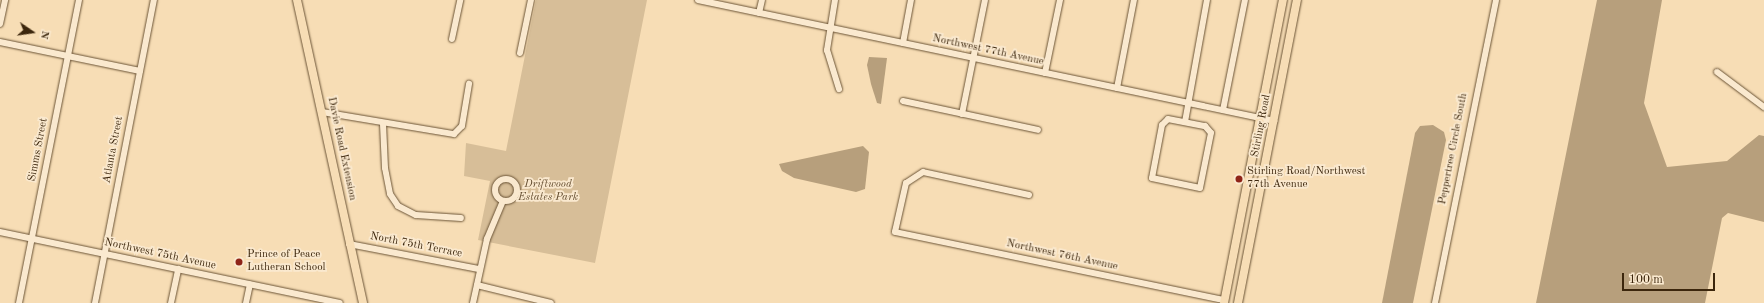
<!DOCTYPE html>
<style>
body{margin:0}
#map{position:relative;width:1764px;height:303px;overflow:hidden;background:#f7ddb5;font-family:"Old Standard TT",serif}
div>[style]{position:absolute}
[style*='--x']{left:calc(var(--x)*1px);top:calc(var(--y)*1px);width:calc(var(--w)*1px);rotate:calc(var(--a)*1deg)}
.green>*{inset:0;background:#d7be98}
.water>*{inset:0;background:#b79f7c}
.roads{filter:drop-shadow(0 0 1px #6b5436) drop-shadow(0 0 1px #6b5436)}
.minor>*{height:6px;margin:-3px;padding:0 3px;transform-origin:3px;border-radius:3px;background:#fae9cf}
.minor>.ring{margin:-3px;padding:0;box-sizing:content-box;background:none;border:6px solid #fae9cf;border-radius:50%}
.major>*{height:8px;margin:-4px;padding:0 4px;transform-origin:4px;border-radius:4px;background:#f7ddb5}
.dots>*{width:11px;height:11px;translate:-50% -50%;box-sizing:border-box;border:2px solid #fae9cf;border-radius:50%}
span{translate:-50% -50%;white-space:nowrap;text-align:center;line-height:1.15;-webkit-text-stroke:3.5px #fae9cf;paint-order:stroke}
.street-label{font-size:11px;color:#3c260c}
.poi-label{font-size:11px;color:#3c260c}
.left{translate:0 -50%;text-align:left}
.park-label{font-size:11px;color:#634c2f;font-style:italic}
.north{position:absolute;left:12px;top:12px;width:40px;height:40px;-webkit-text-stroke:3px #fae9cf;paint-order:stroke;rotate:103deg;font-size:11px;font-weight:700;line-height:16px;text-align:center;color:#3c260c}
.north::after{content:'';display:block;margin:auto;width:14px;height:18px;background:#3c260c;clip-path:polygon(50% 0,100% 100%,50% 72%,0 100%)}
.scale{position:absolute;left:1622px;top:273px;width:93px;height:18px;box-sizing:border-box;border:2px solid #3c260c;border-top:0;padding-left:5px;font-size:12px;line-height:14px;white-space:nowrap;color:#3c260c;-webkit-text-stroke:3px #fae9cf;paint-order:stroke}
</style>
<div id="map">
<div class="green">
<i style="clip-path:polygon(536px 0,647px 0,595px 263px,478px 240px,490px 181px,464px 176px,466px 143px,506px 151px)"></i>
</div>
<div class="water">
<i style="clip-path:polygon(1597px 0,1662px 0,1644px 103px,1667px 167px,1727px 161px,1759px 135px,1764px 136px,1764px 222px,1728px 213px,1722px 218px,1705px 303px,1536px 303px)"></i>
<i style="clip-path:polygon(869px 57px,887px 58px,881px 104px,877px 103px,871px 84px,867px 65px)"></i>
<i style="clip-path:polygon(1433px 125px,1444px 132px,1446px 140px,1413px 303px,1382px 303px,1415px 133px,1420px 126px)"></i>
<i style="clip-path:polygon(863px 146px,869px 152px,865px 189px,856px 192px,794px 178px,782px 171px,779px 164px)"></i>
</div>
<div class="roads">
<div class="minor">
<i style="--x:698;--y:0;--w:589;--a:11.86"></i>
<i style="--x:835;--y:0;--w:51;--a:99.1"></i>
<i style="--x:827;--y:50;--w:41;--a:72.9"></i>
<i style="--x:759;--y:13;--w:13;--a:-77"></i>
<i style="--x:0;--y:24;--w:25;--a:-78"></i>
<i style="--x:452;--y:39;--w:40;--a:-78"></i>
<i style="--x:0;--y:42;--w:143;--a:11.7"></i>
<i style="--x:903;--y:43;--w:44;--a:-79.5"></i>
<i style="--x:520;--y:53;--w:54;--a:-78.3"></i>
<i style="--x:1717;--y:72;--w:59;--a:36.7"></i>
<i style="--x:1045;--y:73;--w:75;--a:-78.4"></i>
<i style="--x:1117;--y:88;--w:90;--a:-79.1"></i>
<i style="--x:903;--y:101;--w:138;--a:12.1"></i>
<i style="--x:1223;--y:110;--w:112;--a:-78.7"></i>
<i style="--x:322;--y:112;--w:134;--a:9.5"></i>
<i style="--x:454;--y:134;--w:11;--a:-45"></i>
<i style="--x:462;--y:126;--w:43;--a:-80.5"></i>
<i style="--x:962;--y:114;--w:116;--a:-78.6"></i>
<i style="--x:1168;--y:119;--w:38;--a:11"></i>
<i style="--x:1205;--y:126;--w:9;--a:49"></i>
<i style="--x:1211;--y:133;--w:56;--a:101.3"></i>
<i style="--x:1200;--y:188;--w:49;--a:-168.2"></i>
<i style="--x:1152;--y:178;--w:54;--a:-79.3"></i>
<i style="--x:1162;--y:125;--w:8;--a:-45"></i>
<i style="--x:1185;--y:122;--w:124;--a:-79.8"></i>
<i style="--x:383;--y:124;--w:44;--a:87.4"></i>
<i style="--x:385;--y:168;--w:26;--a:79"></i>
<i style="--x:390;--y:194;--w:14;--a:56"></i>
<i style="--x:398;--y:206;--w:20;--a:27"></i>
<i style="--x:416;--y:215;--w:45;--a:3.8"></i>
<i class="ring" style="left:495px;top:179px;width:16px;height:16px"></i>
<i style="--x:1029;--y:195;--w:108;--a:-167.8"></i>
<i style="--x:923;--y:172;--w:20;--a:147"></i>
<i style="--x:906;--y:183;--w:50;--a:102.7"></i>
<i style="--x:895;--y:232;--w:336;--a:11.7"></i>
<i style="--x:0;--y:232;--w:347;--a:11.8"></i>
<i style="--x:349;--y:244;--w:132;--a:10.9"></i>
<i style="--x:477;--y:285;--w:76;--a:13.7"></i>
<i style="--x:19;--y:303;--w:309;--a:-78.8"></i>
<i style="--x:95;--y:303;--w:309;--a:-79"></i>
<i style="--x:171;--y:303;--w:35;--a:-78"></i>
<i style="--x:246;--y:303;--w:19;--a:-78"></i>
<i style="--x:473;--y:303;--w:66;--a:-77.7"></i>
<i style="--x:487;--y:239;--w:41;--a:-67.2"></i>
<i style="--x:1435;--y:303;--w:309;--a:-78.6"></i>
</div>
<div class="major">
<i style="--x:297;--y:0;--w:310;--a:77.7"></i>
<i style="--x:1224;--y:303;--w:309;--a:-79"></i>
<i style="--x:1238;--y:303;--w:309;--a:-79"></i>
</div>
</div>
<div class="dots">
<i style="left:1239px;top:179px;background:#8f2418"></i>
<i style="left:239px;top:262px;background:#8f2418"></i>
</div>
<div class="street-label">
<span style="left:988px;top:51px;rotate:12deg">Northwest 77th Avenue</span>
<span style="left:1262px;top:126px;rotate:-79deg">Stirling Road</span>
<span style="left:341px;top:149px;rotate:78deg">Davie Road Extension</span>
<span style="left:1454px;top:149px;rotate:-79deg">Peppertree Circle South</span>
<span style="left:39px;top:150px;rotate:-79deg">Simms Street</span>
<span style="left:114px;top:150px;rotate:-79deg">Atlanta Street</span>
<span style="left:416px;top:246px;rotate:11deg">North 75th Terrace</span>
<span style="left:160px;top:255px;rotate:12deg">Northwest 75th Avenue</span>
<span style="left:1062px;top:256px;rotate:12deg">Northwest 76th Avenue</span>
</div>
<div class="poi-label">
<span class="left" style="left:1247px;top:179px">Stirling Road/Northwest<br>77th Avenue</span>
<span class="left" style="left:247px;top:262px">Prince of Peace<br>Lutheran School</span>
</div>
<div class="park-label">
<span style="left:548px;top:192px">Driftwood<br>Estates Park</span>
</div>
<div class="north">N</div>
<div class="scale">100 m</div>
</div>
